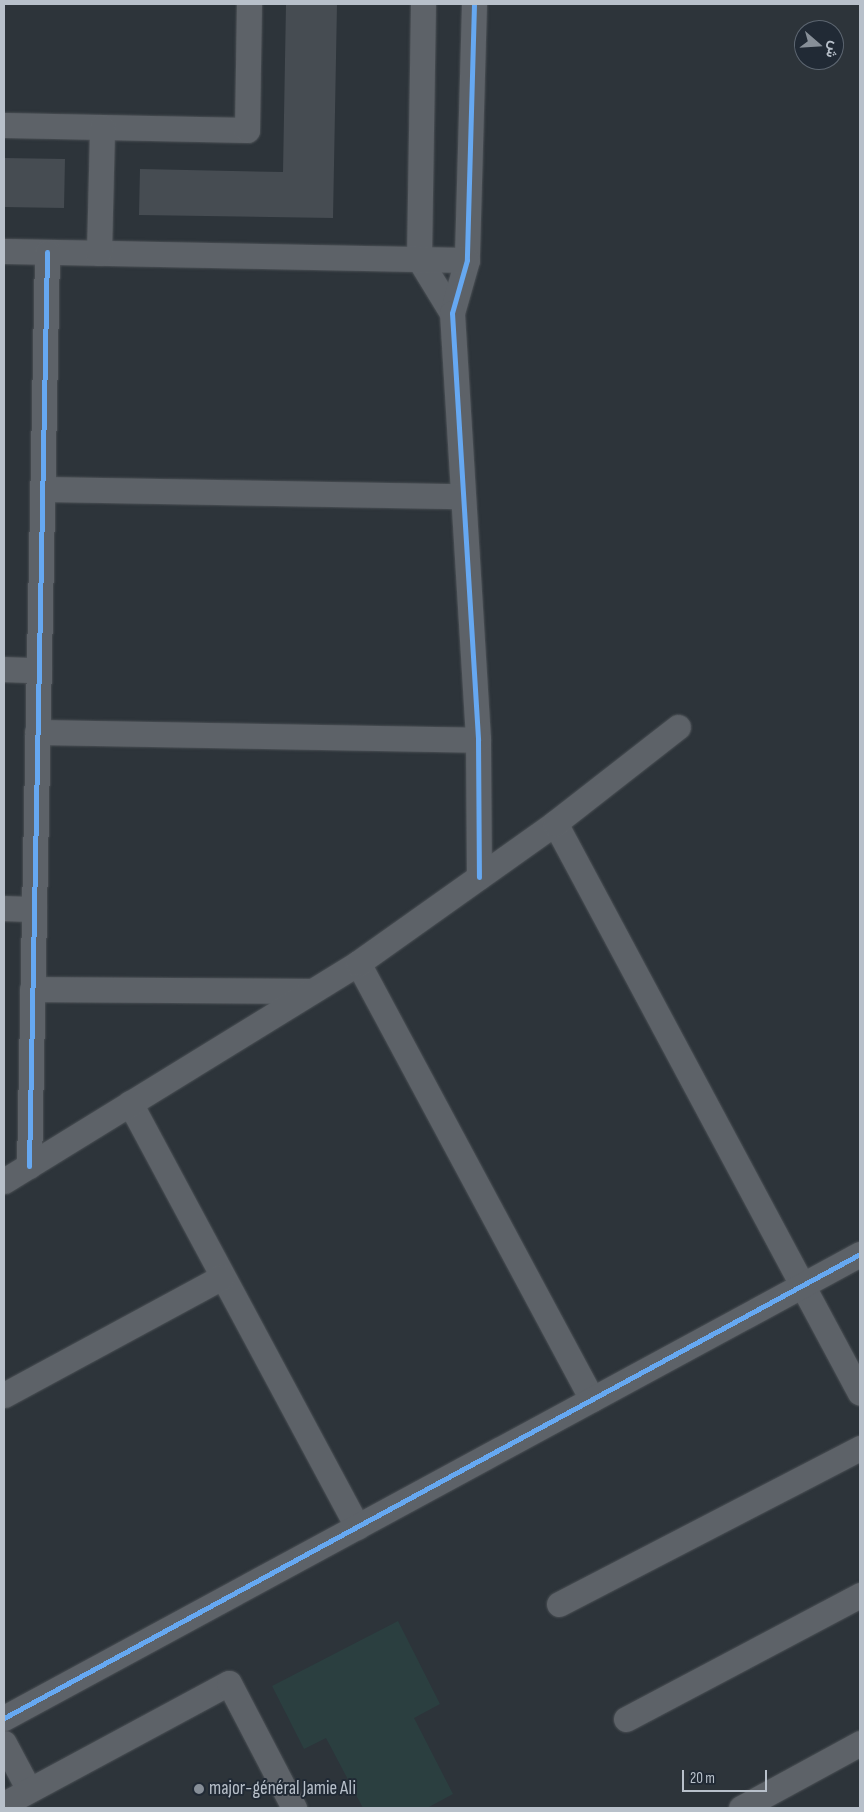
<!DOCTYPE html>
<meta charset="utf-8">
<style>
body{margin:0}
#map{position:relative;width:864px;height:1812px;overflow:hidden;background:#2d343a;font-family:"Sofia Sans Condensed",Vazirmatn,sans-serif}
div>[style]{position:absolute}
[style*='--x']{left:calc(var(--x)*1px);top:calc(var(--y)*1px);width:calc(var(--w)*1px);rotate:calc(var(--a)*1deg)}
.green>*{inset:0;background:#2b3f40}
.building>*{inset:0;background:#464c52}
.roads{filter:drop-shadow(0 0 1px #4b5055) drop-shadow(0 0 1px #4b5055)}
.minor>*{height:25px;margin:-12.5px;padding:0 12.5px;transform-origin:12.5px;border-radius:12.5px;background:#5d6268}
.cycleway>*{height:5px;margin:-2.5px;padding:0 2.5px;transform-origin:2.5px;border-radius:2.5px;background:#66a8f1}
.dots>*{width:14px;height:14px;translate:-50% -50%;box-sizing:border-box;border:2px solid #212a35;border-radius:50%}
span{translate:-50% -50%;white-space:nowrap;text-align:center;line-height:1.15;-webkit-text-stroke:4px #212a35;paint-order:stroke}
.poi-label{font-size:19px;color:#b8c0ca}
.left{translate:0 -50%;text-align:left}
.frame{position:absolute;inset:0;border:5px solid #b8c0ca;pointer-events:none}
.north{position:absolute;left:794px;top:20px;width:50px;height:50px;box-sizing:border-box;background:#212a35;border:1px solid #5d6671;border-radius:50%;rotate:109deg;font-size:14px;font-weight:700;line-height:20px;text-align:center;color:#b8c0ca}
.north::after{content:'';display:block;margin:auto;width:18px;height:22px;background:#878f98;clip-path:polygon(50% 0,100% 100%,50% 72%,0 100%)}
.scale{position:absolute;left:682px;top:1770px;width:85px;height:22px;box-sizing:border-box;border:2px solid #b8c0ca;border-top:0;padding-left:6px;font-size:15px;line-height:18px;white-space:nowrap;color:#b8c0ca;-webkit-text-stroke:4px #212a35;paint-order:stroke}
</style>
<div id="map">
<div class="green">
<i style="clip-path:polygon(398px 1621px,440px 1704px,414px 1718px,453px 1794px,427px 1808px,363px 1808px,326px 1738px,304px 1749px,272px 1686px)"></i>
</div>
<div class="building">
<i style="clip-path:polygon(286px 4px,337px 4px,333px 218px,139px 215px,140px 169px,283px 172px)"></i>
<i style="clip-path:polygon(4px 158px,65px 159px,64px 208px,4px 207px)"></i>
</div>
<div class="roads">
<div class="minor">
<i style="--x:423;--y:4;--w:255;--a:90.9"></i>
<i style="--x:419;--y:259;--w:63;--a:58.6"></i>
<i style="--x:474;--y:4;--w:256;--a:91.6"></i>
<i style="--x:467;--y:260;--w:55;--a:105.8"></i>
<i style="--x:452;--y:313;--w:428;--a:86.5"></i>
<i style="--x:478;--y:740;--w:137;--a:89.6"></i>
<i style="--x:4;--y:125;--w:243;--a:1.2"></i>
<i style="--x:247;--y:130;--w:126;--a:-89.1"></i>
<i style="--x:4;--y:251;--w:463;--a:1.1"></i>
<i style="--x:99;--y:253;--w:126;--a:-88.6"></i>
<i style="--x:43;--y:489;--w:419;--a:1"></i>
<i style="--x:4;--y:669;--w:35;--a:2"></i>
<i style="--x:37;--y:732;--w:441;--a:1"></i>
<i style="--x:555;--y:823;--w:646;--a:61.85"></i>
<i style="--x:4;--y:908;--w:30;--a:2"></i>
<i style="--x:358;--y:963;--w:495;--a:61.8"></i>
<i style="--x:32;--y:989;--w:280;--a:0.4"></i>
<i style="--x:130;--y:1103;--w:481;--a:61.8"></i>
<i style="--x:29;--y:1166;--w:914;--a:-88.87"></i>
<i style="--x:4;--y:1181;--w:416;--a:-31.6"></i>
<i style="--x:358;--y:963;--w:242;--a:-35.4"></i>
<i style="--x:555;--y:823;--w:156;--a:-38"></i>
<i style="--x:4;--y:1395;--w:248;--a:-28.4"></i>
<i style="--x:559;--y:1604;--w:339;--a:-27.4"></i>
<i style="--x:4;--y:1718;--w:974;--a:-28.46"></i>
<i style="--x:626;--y:1719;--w:265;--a:-27.9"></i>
<i style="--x:4;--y:1743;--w:53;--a:62"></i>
<i style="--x:4;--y:1804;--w:255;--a:-28.3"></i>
<i style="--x:229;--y:1683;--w:141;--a:62.5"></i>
<i style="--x:741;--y:1808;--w:136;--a:-28.6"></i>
</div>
</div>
<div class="cycleway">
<i style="--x:474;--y:4;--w:256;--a:91.6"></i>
<i style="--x:467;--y:260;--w:55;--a:105.8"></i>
<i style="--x:452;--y:313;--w:428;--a:86.5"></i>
<i style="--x:478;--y:740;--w:137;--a:89.6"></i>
<i style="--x:29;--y:1166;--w:914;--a:-88.87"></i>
<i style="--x:4;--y:1718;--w:974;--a:-28.46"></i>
</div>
<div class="dots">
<i style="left:199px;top:1789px;background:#878f98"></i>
</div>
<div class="poi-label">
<span class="left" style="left:209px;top:1789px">major-général Jamie Ali</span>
</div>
<div class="frame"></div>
<div class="north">ش</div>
<div class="scale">20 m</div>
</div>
